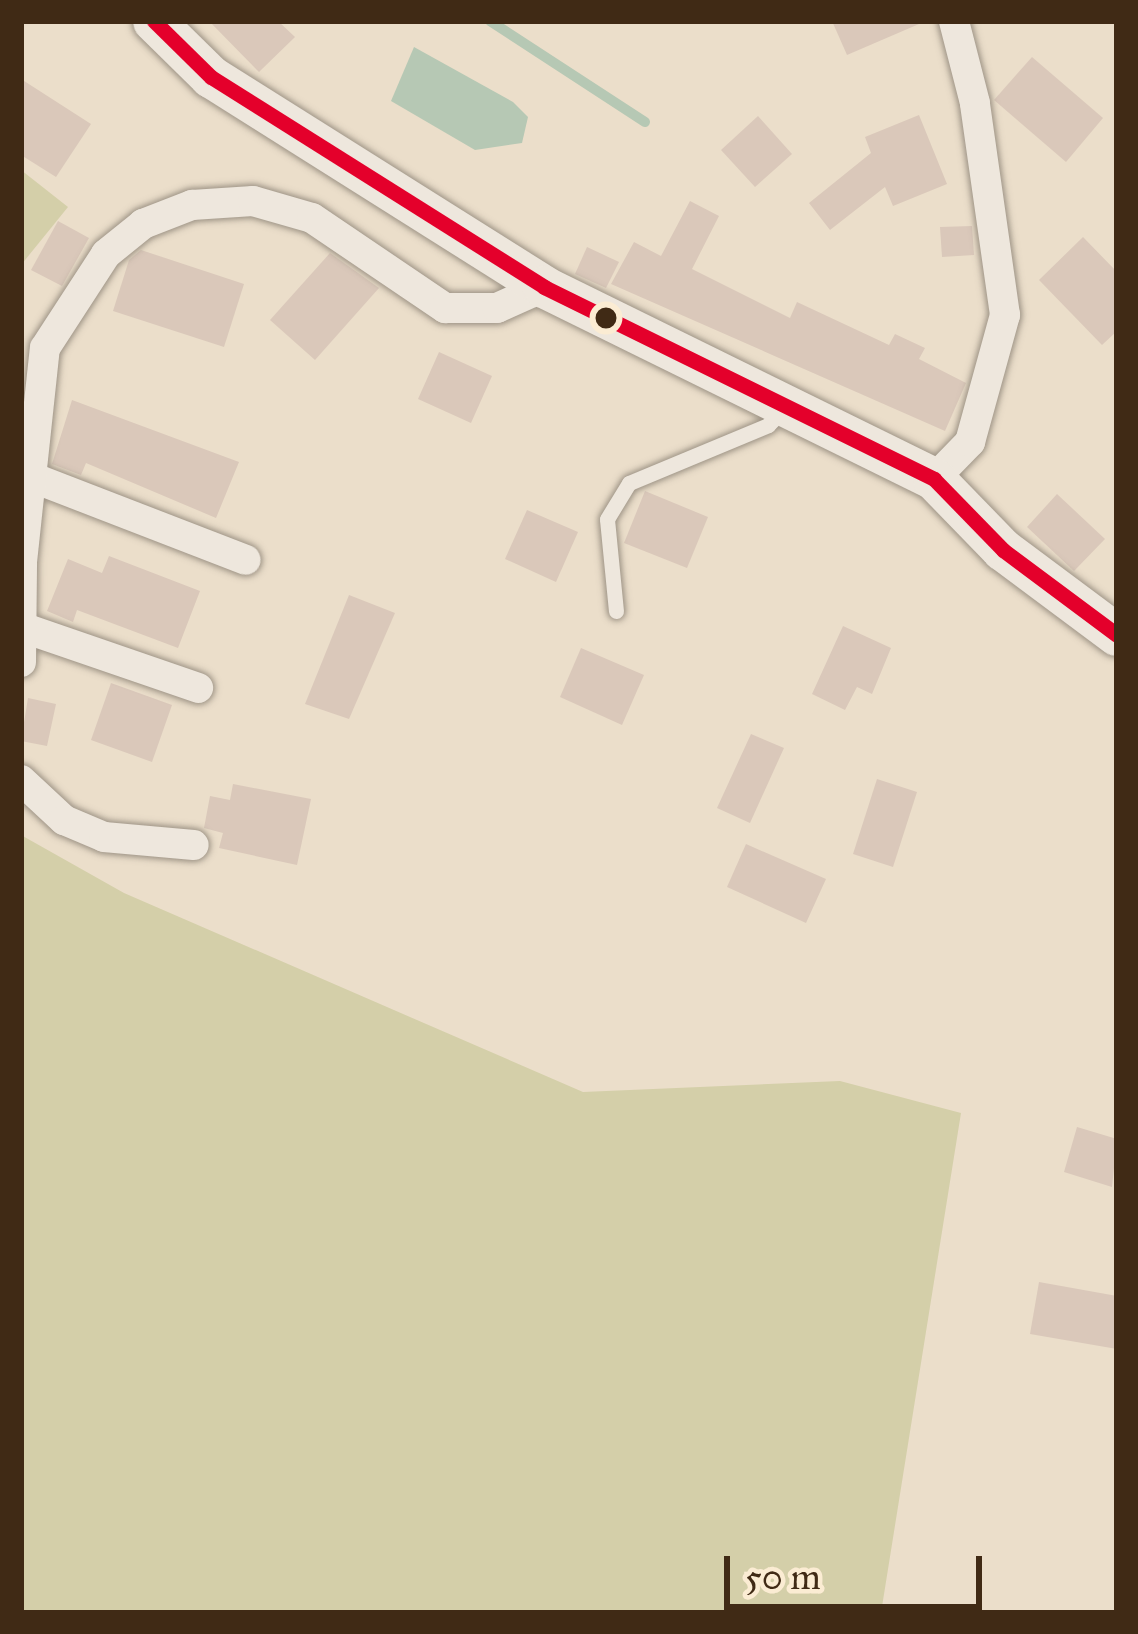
<!DOCTYPE html>
<style>
body{margin:0}
#map{position:relative;width:1138px;height:1634px;overflow:hidden;background:#ebdeca;font-family:"IM FELL Great Primer",serif}
div>[style]{position:absolute}
[style*='--x']{left:calc(var(--x)*1px);top:calc(var(--y)*1px);width:calc(var(--w)*1px);rotate:calc(var(--a)*1deg)}
.green>*{inset:0;background:#d4cfa9}
.water>*{inset:0;background:#b6c8b4}
.stream>*{height:10px;margin:-5px;padding:0 5px;transform-origin:5px;border-radius:5px;background:#b6c8b4}
.building>*{inset:0;background:#dac8ba}
.roads{filter:drop-shadow(0 0 3px #9e9486) drop-shadow(0 0 3px #9e9486)}
.lane>*{height:15px;margin:-7.5px;padding:0 7.5px;transform-origin:7.5px;border-radius:7.5px;background:#eee7dd}
.street>*{height:30px;margin:-15px;padding:0 15px;transform-origin:15px;border-radius:15px;background:#eee7dd}
.secondary>*{height:42px;margin:-21px;padding:0 21px;transform-origin:21px;border-radius:21px;background:#eee7dd}
.bus-1>*{height:15px;margin:-7.5px;padding:0 7.5px;transform-origin:7.5px;border-radius:7.5px;background:#e4002b}
.dots>*{width:33px;height:33px;translate:-50% -50%;box-sizing:border-box;border:6px solid #fbecd3;border-radius:50%}
span{translate:-50% -50%;white-space:nowrap;text-align:center;line-height:1.15;-webkit-text-stroke:9px #fbecd3;paint-order:stroke}
.frame{position:absolute;inset:0;border:24px solid #402a15;pointer-events:none}
.scale{position:absolute;left:724px;top:1556px;width:258px;height:54px;box-sizing:border-box;border:6px solid #402a15;border-top:0;padding-left:15px;font-size:36px;line-height:42px;white-space:nowrap;color:#402a15;-webkit-text-stroke:9px #fbecd3;paint-order:stroke}
</style>
<div id="map">
<div class="green">
<i style="clip-path:polygon(21px 170px,68px 207px,21px 265px)"></i>
<i style="clip-path:polygon(21px 835px,124px 893px,583px 1092px,840px 1081px,961px 1113px,881px 1613px,21px 1613px)"></i>
</div>
<div class="water">
<i style="clip-path:polygon(414px 47px,513px 102px,528px 117px,522px 143px,475px 150px,391px 101px)"></i>
</div>
<div class="stream">
<i style="--x:490;--y:21;--w:185;--a:33.1"></i>
</div>
<div class="building">
<i style="clip-path:polygon(209px 21px,278px 21px,295px 37px,259px 72px)"></i>
<i style="clip-path:polygon(832px 21px,926px 21px,847px 55px)"></i>
<i style="clip-path:polygon(1032px 57px,1103px 118px,1066px 162px,994px 100px)"></i>
<i style="clip-path:polygon(21px 79px,91px 124px,56px 177px,21px 155px)"></i>
<i style="clip-path:polygon(919px 115px,947px 184px,893px 206px,885px 187px,830px 230px,809px 203px,871px 153px,865px 137px)"></i>
<i style="clip-path:polygon(758px 116px,792px 154px,755px 187px,721px 150px)"></i>
<i style="clip-path:polygon(690px 201px,719px 216px,692px 269px,790px 318px,797px 302px,889px 345px,895px 334px,925px 348px,919px 359px,966px 383px,945px 431px,611px 284px,634px 242px,661px 256px)"></i>
<i style="clip-path:polygon(58px 221px,89px 238px,62px 286px,31px 270px)"></i>
<i style="clip-path:polygon(972px 226px,974px 255px,942px 257px,940px 227px)"></i>
<i style="clip-path:polygon(1083px 237px,1117px 272px,1117px 331px,1102px 345px,1039px 280px)"></i>
<i style="clip-path:polygon(587px 247px,619px 262px,606px 288px,575px 274px)"></i>
<i style="clip-path:polygon(141px 250px,244px 284px,224px 347px,113px 311px,129px 260px)"></i>
<i style="clip-path:polygon(330px 253px,379px 288px,315px 360px,270px 320px)"></i>
<i style="clip-path:polygon(439px 352px,492px 376px,471px 423px,418px 399px)"></i>
<i style="clip-path:polygon(72px 400px,239px 462px,216px 518px,86px 463px,81px 475px,52px 464px)"></i>
<i style="clip-path:polygon(645px 491px,708px 517px,687px 568px,624px 543px)"></i>
<i style="clip-path:polygon(1057px 494px,1105px 539px,1074px 571px,1027px 527px)"></i>
<i style="clip-path:polygon(527px 510px,578px 532px,556px 582px,505px 559px)"></i>
<i style="clip-path:polygon(109px 556px,200px 591px,178px 648px,77px 610px,73px 622px,47px 611px,68px 559px,102px 573px)"></i>
<i style="clip-path:polygon(349px 595px,395px 613px,349px 719px,305px 704px)"></i>
<i style="clip-path:polygon(843px 626px,891px 648px,872px 694px,857px 687px,845px 710px,812px 694px)"></i>
<i style="clip-path:polygon(581px 648px,644px 675px,622px 725px,560px 697px)"></i>
<i style="clip-path:polygon(111px 683px,172px 705px,152px 762px,91px 740px)"></i>
<i style="clip-path:polygon(28px 698px,56px 704px,47px 746px,21px 741px)"></i>
<i style="clip-path:polygon(751px 734px,784px 748px,750px 823px,717px 808px)"></i>
<i style="clip-path:polygon(877px 779px,917px 792px,893px 867px,853px 854px)"></i>
<i style="clip-path:polygon(233px 784px,311px 799px,297px 865px,219px 848px,223px 833px,204px 828px,210px 796px,230px 800px)"></i>
<i style="clip-path:polygon(746px 844px,826px 879px,806px 923px,727px 887px)"></i>
<i style="clip-path:polygon(1077px 1127px,1117px 1139px,1112px 1187px,1064px 1172px)"></i>
<i style="clip-path:polygon(1039px 1282px,1117px 1296px,1117px 1349px,1030px 1334px)"></i>
</div>
<div class="roads">
<div class="lane">
<i style="--x:616;--y:611;--w:92;--a:-95.6"></i>
<i style="--x:607;--y:519;--w:42;--a:-58.6"></i>
<i style="--x:629;--y:483;--w:151;--a:-22.6"></i>
<i style="--x:768;--y:425;--w:20;--a:-45"></i>
</div>
<div class="street">
<i style="--x:31;--y:477;--w:230;--a:21.1"></i>
<i style="--x:934;--y:479;--w:52;--a:-45.8"></i>
<i style="--x:970;--y:442;--w:132;--a:-74.6"></i>
<i style="--x:1005;--y:315;--w:214;--a:-98.1"></i>
<i style="--x:975;--y:103;--w:85;--a:-104.4"></i>
<i style="--x:27;--y:629;--w:181;--a:19"></i>
<i style="--x:21;--y:662;--w:100;--a:-89.4"></i>
<i style="--x:22;--y:562;--w:215;--a:-83.9"></i>
<i style="--x:45;--y:348;--w:112;--a:-57"></i>
<i style="--x:106;--y:254;--w:48;--a:-39"></i>
<i style="--x:143;--y:224;--w:53;--a:-21.2"></i>
<i style="--x:192;--y:205;--w:61;--a:-3.8"></i>
<i style="--x:253;--y:201;--w:61;--a:16.1"></i>
<i style="--x:312;--y:218;--w:161;--a:34.1"></i>
<i style="--x:445;--y:308;--w:52;--a:0"></i>
<i style="--x:497;--y:308;--w:51;--a:-24.1"></i>
<i style="--x:21;--y:780;--w:59;--a:42.9"></i>
<i style="--x:64;--y:820;--w:43;--a:23"></i>
<i style="--x:104;--y:837;--w:90;--a:5.1"></i>
</div>
<div class="secondary">
<i style="--x:154;--y:21;--w:80;--a:44.5"></i>
<i style="--x:211;--y:77;--w:394;--a:32.2"></i>
<i style="--x:544;--y:287;--w:435;--a:26.2"></i>
<i style="--x:934;--y:479;--w:99;--a:45.8"></i>
<i style="--x:1003;--y:550;--w:142;--a:36.7"></i>
</div>
</div>
<div class="bus-1">
<i style="--x:154;--y:21;--w:80;--a:44.5"></i>
<i style="--x:211;--y:77;--w:394;--a:32.2"></i>
<i style="--x:544;--y:287;--w:435;--a:26.2"></i>
<i style="--x:934;--y:479;--w:99;--a:45.8"></i>
<i style="--x:1003;--y:550;--w:142;--a:36.7"></i>
</div>
<div class="dots">
<i style="left:606px;top:318px;background:#402a15"></i>
</div>
<div class="frame"></div>
<div class="scale">50 m</div>
</div>
